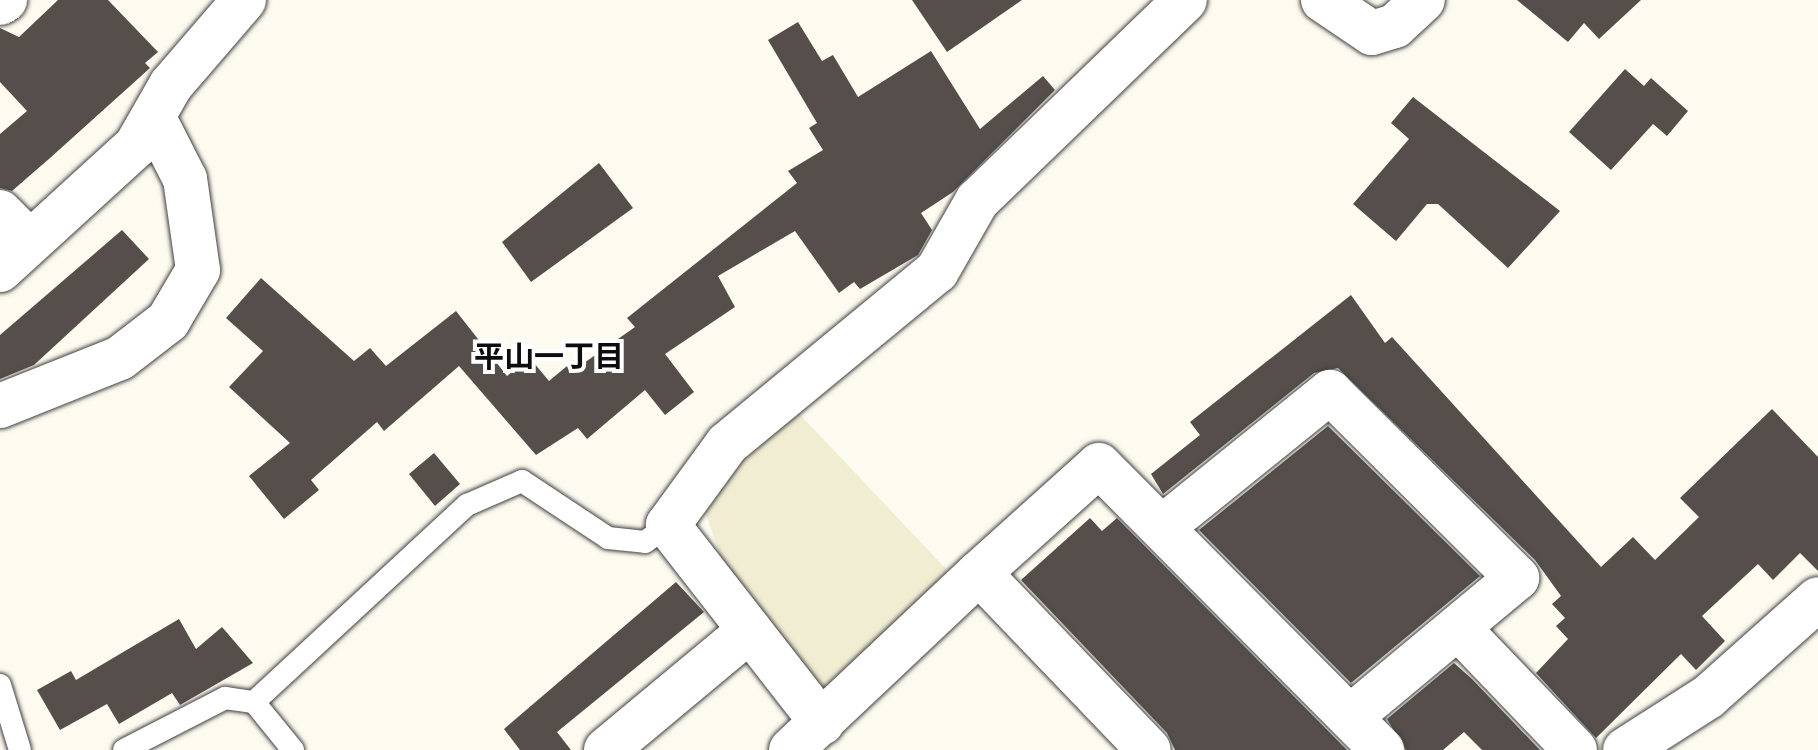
<!DOCTYPE html>
<meta charset="utf-8">
<style>
body{margin:0}
#map{position:relative;width:1818px;height:750px;overflow:hidden;background:#fdfaef;font-family:"Source Serif 4","Noto Sans JP",serif}
div>[style]{position:absolute}
[style*='--x']{left:calc(var(--x)*1px);top:calc(var(--y)*1px);width:calc(var(--w)*1px);rotate:calc(var(--a)*1deg)}
.farmland>*{inset:0;background:#f1edd2}
.building>*{inset:0;background:#554e4b}
.roads{filter:drop-shadow(0 0 2px #404040) drop-shadow(0 0 2px #404040)}
.service>*{height:22px;margin:-11px;padding:0 11px;transform-origin:11px;border-radius:11px;background:#fff}
.minor>*{height:44px;margin:-22px;padding:0 22px;transform-origin:22px;border-radius:22px;background:#fff}
span{translate:-50% -50%;white-space:nowrap;text-align:center;line-height:1.15;-webkit-text-stroke:8px #fff;paint-order:stroke}
.neighbourhood-label{font-size:30px;color:#0d0d0d;font-weight:700}
</style>
<div id="map">
<div class="farmland">
<i style="clip-path:polygon(791px 405px,946px 569px,948px 584px,830px 692px,816px 688px,728px 578px,706px 514px,724px 471px)"></i>
</div>
<div class="building">
<i style="clip-path:polygon(58px 0,108px 0,158px 52px,145px 63px,150px 68px,50px 158px,12px 191px,0 188px,0 134px,27px 111px,0 82px,0 28px,19px 37px)"></i>
<i style="clip-path:polygon(912px 0,1022px 0,947px 52px)"></i>
<i style="clip-path:polygon(1517px 0,1641px 0,1599px 39px,1584px 23px,1568px 42px)"></i>
<i style="clip-path:polygon(798px 22px,822px 61px,833px 55px,858px 97px,931px 51px,980px 129px,1043px 76px,1055px 90px,953px 192px,921px 213px,932px 230px,918px 255px,860px 289px,854px 282px,839px 293px,795px 231px,718px 276px,735px 307px,665px 354px,694px 392px,665px 415px,645px 390px,587px 439px,578px 428px,536px 455px,459px 366px,384px 431px,377px 422px,311px 480px,319px 490px,284px 519px,249px 476px,290px 443px,229px 387px,263px 351px,226px 318px,261px 278px,354px 361px,370px 348px,386px 366px,456px 311px,507px 376px,529px 357px,549px 381px,579px 356px,584px 363px,635px 327px,627px 318px,797px 183px,788px 171px,823px 150px,809px 128px,817px 123px,768px 40px)"></i>
<i style="clip-path:polygon(1625px 69px,1644px 86px,1651px 78px,1688px 111px,1667px 136px,1653px 124px,1611px 170px,1569px 132px)"></i>
<i style="clip-path:polygon(1413px 97px,1560px 211px,1508px 268px,1438px 204px,1427px 204px,1396px 241px,1353px 204px,1409px 139px,1391px 123px)"></i>
<i style="clip-path:polygon(599px 163px,633px 208px,531px 282px,502px 242px)"></i>
<i style="clip-path:polygon(122px 230px,149px 259px,34px 365px,0 379px,0 335px)"></i>
<i style="clip-path:polygon(1351px 295px,1385px 343px,1392px 337px,1601px 567px,1633px 537px,1655px 560px,1699px 517px,1680px 498px,1772px 409px,1818px 457px,1818px 571px,1800px 553px,1773px 580px,1758px 564px,1702px 616px,1725px 641px,1696px 670px,1681px 654px,1596px 738px,1536px 673px,1568px 639px,1556px 626px,1565px 618px,1552px 604px,1561px 596px,1535px 560px,1338px 368px,1314px 373px,1163px 494px,1151px 474px,1200px 435px,1190px 422px)"></i>
<i style="clip-path:polygon(1328px 426px,1480px 576px,1351px 683px,1199px 530px)"></i>
<i style="clip-path:polygon(434px 453px,460px 484px,435px 506px,409px 474px)"></i>
<i style="clip-path:polygon(1090px 518px,1102px 531px,1117px 518px,1347px 750px,1175px 750px,1167px 733px,1021px 580px)"></i>
<i style="clip-path:polygon(676px 582px,704px 612px,557px 732px,571px 750px,520px 750px,504px 729px)"></i>
<i style="clip-path:polygon(179px 619px,196px 649px,222px 627px,253px 663px,180px 705px,172px 693px,119px 724px,107px 704px,60px 730px,37px 690px,71px 671px,76px 680px)"></i>
<i style="clip-path:polygon(1454px 663px,1472px 679px,1540px 750px,1482px 750px,1464px 732px,1443px 750px,1406px 750px,1387px 719px)"></i>
</div>
<div class="roads">
<div class="service">
<i style="--x:0;--y:685;--w:68;--a:72.9"></i>
<i style="--x:124;--y:750;--w:114;--a:-27.2"></i>
<i style="--x:225;--y:698;--w:29;--a:8"></i>
<i style="--x:293;--y:750;--w:62;--a:-129.1"></i>
<i style="--x:254;--y:702;--w:290;--a:-42.8"></i>
<i style="--x:467;--y:505;--w:60;--a:-23.6"></i>
<i style="--x:522;--y:481;--w:103;--a:33.5"></i>
<i style="--x:608;--y:538;--w:37;--a:6"></i>
<i style="--x:645;--y:542;--w:29;--a:-36"></i>
</div>
<div class="minor">
<i style="--x:1323;--y:0;--w:59;--a:34"></i>
<i style="--x:1372;--y:33;--w:24;--a:-17"></i>
<i style="--x:1395;--y:26;--w:38;--a:-43"></i>
<i style="--x:0;--y:3;--w:6;--a:-31"></i>
<i style="--x:0;--y:212;--w:42;--a:45"></i>
<i style="--x:0;--y:270;--w:184;--a:-42.4"></i>
<i style="--x:136;--y:146;--w:70;--a:-60.2"></i>
<i style="--x:171;--y:85;--w:112;--a:-49.3"></i>
<i style="--x:0;--y:406;--w:129;--a:-21.8"></i>
<i style="--x:120;--y:358;--w:61;--a:-37.6"></i>
<i style="--x:168;--y:321;--w:59;--a:-59.5"></i>
<i style="--x:198;--y:270;--w:92;--a:-98.1"></i>
<i style="--x:185;--y:179;--w:64;--a:-117"></i>
<i style="--x:1165;--y:525;--w:212;--a:-38.9"></i>
<i style="--x:1330;--y:392;--w:264;--a:44.8"></i>
<i style="--x:1517;--y:578;--w:217;--a:140.2"></i>
<i style="--x:979;--y:573;--w:161;--a:-42"></i>
<i style="--x:1099;--y:465;--w:402;--a:45.2"></i>
<i style="--x:1460;--y:630;--w:166;--a:46.2"></i>
<i style="--x:822;--y:723;--w:251;--a:-127.9"></i>
<i style="--x:668;--y:525;--w:100;--a:-53.9"></i>
<i style="--x:727;--y:444;--w:272;--a:-39.5"></i>
<i style="--x:937;--y:271;--w:81;--a:-60.3"></i>
<i style="--x:977;--y:201;--w:289;--a:-44"></i>
<i style="--x:606;--y:750;--w:187;--a:-39.8"></i>
<i style="--x:791;--y:750;--w:258;--a:-43.3"></i>
<i style="--x:979;--y:573;--w:245;--a:46.2"></i>
<i style="--x:1625;--y:750;--w:98;--a:-32.6"></i>
<i style="--x:1708;--y:697;--w:147;--a:-41.7"></i>
</div>
</div>
<div class="neighbourhood-label">
<span style="left:549px;top:357px">平山一丁目</span>
</div>
</div>
